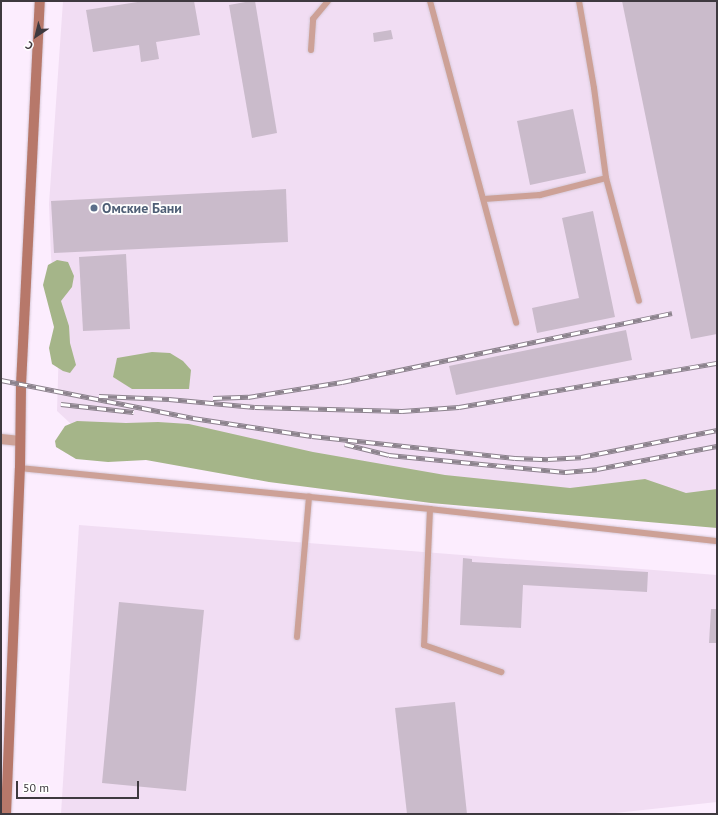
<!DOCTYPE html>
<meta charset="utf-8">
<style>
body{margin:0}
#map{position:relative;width:718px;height:815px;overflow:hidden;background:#fcedfe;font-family:"PT Sans",sans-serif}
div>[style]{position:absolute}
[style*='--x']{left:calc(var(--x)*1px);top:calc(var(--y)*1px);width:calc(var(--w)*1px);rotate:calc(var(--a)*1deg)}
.built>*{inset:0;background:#f1ddf3}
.forest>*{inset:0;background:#a5b589}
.building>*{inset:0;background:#cabbcb}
.roads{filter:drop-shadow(0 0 1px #d6c9d8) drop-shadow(0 0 1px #d6c9d8)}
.lane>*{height:6px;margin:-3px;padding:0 3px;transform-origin:3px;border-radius:3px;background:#cda197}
.street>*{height:10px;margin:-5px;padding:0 5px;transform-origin:5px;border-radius:5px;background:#cda197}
.secondary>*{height:10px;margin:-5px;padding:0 5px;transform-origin:5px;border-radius:5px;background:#b7786a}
.rail>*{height:4.5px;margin-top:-2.25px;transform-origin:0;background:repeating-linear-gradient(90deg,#fff 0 9px,#8c838d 0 18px);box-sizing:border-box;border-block:1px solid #8c838d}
.dots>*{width:11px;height:11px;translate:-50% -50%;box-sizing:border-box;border:2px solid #fff;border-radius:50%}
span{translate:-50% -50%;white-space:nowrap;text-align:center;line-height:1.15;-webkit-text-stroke:3.5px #fff;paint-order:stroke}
.service-label{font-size:14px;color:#4e5e75;font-weight:700}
.left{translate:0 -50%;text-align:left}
.frame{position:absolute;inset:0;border:2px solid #3e393f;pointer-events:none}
.north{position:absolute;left:16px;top:16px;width:40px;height:40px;-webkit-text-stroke:3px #fff;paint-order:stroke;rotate:215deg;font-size:11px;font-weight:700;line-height:16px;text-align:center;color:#3e393f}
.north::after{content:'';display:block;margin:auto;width:14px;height:18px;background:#3e393f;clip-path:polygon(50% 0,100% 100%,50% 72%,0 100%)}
.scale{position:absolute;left:16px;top:781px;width:123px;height:18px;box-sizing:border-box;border:2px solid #3e393f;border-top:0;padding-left:5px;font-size:12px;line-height:14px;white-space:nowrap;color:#3e393f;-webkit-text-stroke:3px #fff;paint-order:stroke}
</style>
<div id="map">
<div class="built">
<i style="clip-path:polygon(63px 1px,717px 1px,717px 516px,96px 447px,57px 411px,59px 345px,51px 256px,49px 204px)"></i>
<i style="clip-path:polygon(79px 525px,717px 575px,717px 802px,606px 814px,61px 814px)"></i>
</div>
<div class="forest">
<i style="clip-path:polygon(57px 260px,68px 262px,74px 276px,72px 287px,61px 301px,69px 326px,70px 343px,76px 365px,70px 373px,63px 371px,52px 364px,49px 348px,54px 327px,43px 285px,48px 265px)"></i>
<i style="clip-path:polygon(152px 352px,170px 353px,183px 361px,191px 370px,189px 389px,132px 389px,113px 377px,117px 358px)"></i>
<i style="clip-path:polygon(77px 421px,126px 423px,158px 422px,189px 424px,313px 452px,445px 475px,570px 488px,645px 479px,686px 493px,717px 489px,717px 528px,431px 503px,269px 482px,146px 460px,108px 462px,76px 459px,56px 447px,55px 441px,65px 426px)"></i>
</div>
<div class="building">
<i style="clip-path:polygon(144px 1px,194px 1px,200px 35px,156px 42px,159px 59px,141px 62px,139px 45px,93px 52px,86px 10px)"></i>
<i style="clip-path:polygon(251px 1px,255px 1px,277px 133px,252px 138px,229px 5px)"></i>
<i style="clip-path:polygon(622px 1px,717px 1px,717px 334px,691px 339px)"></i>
<i style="clip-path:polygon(391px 30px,393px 39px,374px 42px,373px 33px)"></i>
<i style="clip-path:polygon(573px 109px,586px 173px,530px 185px,517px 121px)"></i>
<i style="clip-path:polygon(286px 189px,288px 242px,54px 253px,51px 201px)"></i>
<i style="clip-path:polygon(593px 211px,615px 317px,537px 333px,532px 308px,579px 298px,562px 218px)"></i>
<i style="clip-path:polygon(126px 254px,130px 329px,83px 331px,79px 257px)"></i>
<i style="clip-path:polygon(626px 330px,632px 360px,456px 395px,449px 366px)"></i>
<i style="clip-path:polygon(463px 558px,472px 559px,472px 562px,648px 572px,647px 592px,523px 585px,521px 628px,460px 625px)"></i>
<i style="clip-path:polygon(119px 602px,204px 610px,186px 791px,102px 783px)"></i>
<i style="clip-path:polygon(711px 609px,717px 609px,717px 643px,709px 643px)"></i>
<i style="clip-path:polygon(455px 702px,467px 814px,407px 814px,395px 708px)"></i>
</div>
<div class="roads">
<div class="lane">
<i style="--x:430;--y:1;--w:333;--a:75"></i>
<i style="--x:579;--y:1;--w:88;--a:80.2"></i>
<i style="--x:594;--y:88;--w:91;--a:82.4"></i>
<i style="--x:606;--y:178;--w:127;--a:75"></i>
<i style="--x:311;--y:50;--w:31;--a:-86"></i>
<i style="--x:313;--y:19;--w:23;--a:-50"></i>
<i style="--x:484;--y:199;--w:56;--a:-4.1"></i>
<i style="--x:540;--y:195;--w:68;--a:-14.4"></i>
<i style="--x:20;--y:468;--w:412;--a:5.7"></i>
<i style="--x:430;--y:509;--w:289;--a:6.4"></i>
<i style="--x:430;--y:509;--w:136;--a:92.5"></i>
<i style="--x:424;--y:645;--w:82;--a:19.3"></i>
<i style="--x:297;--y:637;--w:141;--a:-85.1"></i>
</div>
<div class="street">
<i style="--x:1;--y:439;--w:19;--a:6"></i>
</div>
<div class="secondary">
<i style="--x:6;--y:814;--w:346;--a:-87.7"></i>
<i style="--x:20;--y:468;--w:83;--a:-89.3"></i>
<i style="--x:21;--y:385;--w:384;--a:-87.2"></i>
</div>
</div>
<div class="rail">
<i style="--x:1;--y:380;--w:196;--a:11.2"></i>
<i style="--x:193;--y:418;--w:120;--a:8.6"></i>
<i style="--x:312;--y:436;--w:204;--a:6.2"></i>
<i style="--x:515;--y:458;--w:33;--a:2"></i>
<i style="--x:548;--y:459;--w:33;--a:-3"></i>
<i style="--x:581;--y:457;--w:139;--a:-11.2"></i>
<i style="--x:99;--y:396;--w:70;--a:2.5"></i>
<i style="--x:169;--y:399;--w:86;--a:5.3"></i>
<i style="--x:255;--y:407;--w:147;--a:1.6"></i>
<i style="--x:402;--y:411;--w:57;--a:-4"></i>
<i style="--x:459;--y:407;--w:262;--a:-9.7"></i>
<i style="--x:213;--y:398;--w:35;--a:-2"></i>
<i style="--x:248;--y:397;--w:95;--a:-9.1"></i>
<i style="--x:342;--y:382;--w:337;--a:-11.8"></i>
<i style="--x:61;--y:404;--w:73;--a:6.3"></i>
<i style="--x:345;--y:444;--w:45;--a:14"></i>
<i style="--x:389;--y:455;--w:177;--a:5.5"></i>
<i style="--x:565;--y:472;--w:32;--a:-5"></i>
<i style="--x:597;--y:469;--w:122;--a:-10.9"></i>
</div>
<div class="dots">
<i style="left:94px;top:208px;background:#5c6f8a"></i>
</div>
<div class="service-label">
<span class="left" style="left:102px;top:208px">Омские Бани</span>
</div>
<div class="frame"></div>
<div class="north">С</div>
<div class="scale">50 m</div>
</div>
